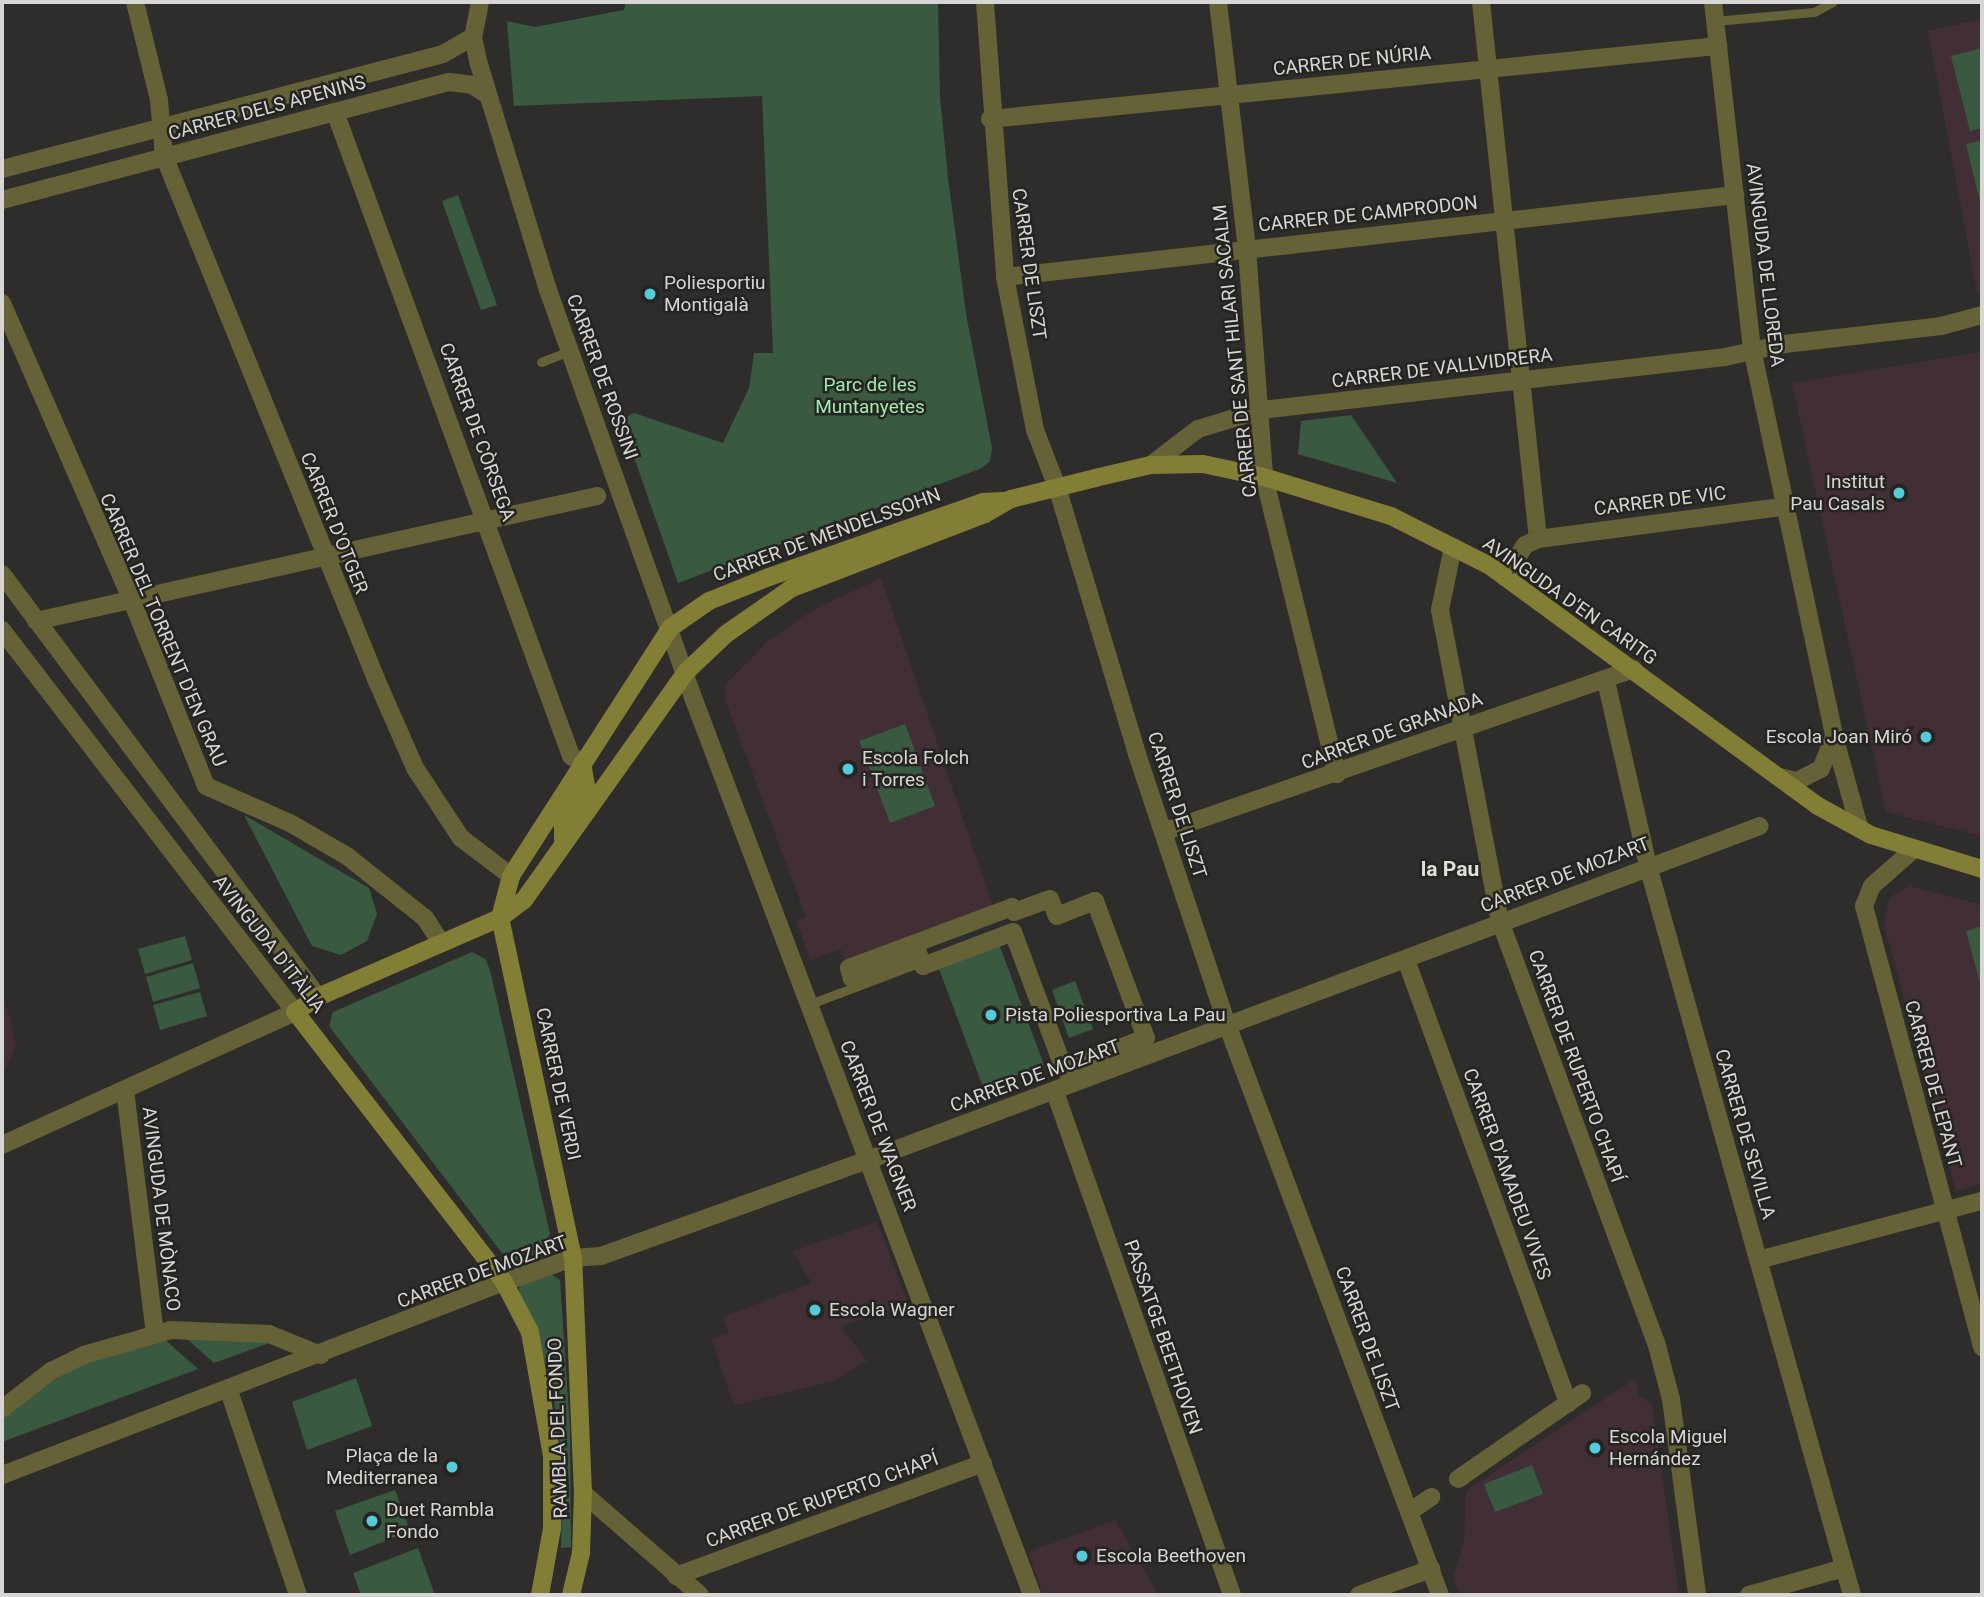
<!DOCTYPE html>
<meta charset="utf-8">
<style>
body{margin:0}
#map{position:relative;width:1984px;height:1597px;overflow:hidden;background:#2f2d2b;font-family:Roboto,sans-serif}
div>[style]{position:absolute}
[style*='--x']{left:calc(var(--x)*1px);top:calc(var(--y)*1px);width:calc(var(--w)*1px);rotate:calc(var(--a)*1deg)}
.education>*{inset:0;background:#422f35}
.green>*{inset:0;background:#395a41}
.lane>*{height:9px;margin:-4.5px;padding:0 4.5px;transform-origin:4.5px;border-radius:4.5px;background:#646236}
.street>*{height:18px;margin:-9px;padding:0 9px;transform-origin:9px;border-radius:9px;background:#646236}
.secondary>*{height:18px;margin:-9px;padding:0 9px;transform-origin:9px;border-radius:9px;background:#837e35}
.dots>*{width:19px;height:19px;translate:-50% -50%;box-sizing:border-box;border:4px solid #252421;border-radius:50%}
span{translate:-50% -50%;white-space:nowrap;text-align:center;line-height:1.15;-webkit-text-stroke:5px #252421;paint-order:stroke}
.street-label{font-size:19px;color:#d7d6d5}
.poi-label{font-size:19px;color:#d7d6d5}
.left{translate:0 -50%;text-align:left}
.right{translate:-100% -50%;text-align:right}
.park-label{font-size:19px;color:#9feab0}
.neighbourhood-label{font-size:21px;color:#e1dfdc;font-weight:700}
.frame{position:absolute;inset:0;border:4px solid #d7d6d5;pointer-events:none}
</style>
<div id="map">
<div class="education">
<i style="clip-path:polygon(1982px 19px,1982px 292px,1977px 293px,1928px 31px)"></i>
<i style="clip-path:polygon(1982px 352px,1982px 836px,1886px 812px,1792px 383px)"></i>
<i style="clip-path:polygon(881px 578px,995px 913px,849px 968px,841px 949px,810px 960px,797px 921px,806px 917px,725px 699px,725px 685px,769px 640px,813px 610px)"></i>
<i style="clip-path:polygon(1909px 886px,1982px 905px,1982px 1184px,1956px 1191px,1884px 925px,1889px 898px)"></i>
<i style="clip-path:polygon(2px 989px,16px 1045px,2px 1077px)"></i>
<i style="clip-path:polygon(877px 1222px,908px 1303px,841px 1327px,867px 1361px,833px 1381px,734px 1405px,711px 1339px,729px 1333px,723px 1317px,812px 1283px,792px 1251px)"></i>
<i style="clip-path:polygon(1635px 1379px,1639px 1395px,1652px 1405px,1679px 1595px,1460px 1595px,1453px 1578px,1464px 1542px,1466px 1491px)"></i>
<i style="clip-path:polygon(1115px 1520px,1158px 1595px,1043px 1595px,1028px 1552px)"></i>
</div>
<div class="green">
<i style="clip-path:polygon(626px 2px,938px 2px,940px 97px,948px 178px,966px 314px,992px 448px,990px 461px,982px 468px,678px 583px,621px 420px,634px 413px,723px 443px,749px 388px,754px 353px,773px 353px,762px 96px,514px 106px,507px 21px,535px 27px,624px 10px)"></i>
<i style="clip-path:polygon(1982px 48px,1982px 128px,1970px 131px,1951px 56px)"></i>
<i style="clip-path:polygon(1982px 140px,1982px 210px,1966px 144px)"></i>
<i style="clip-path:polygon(458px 195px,497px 305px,481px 310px,442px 201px)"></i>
<i style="clip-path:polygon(1351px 415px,1397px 483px,1298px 454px,1301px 421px)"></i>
<i style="clip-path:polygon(905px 724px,935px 806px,890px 823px,859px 741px)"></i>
<i style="clip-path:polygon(244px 815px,369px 888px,377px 914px,367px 941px,341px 955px,312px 946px)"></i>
<i style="clip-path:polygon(1982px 926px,1982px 991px,1966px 931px)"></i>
<i style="clip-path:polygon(185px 936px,192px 960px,145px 974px,138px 949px)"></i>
<i style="clip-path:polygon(999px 944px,1044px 1065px,983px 1087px,938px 966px)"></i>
<i style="clip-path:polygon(472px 952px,485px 959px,490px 970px,550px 1234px,545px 1248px,520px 1261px,505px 1257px,329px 1026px,333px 1012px)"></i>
<i style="clip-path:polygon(193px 963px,200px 988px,153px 1002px,146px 977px)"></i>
<i style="clip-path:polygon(1075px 981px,1093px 1029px,1069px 1038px,1052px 990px)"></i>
<i style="clip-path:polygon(200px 992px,207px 1016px,160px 1030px,153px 1005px)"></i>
<i style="clip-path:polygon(549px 1273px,560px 1280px,570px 1429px,571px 1547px,561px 1548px,563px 1466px,552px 1386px,530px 1313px,517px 1296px,520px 1285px)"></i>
<i style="clip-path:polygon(185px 1337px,227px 1337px,269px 1343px,214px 1363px)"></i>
<i style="clip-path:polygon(163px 1338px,198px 1369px,2px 1442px,2px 1419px,62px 1374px,96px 1358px)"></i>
<i style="clip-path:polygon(356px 1378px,372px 1426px,307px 1450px,292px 1402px)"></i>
<i style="clip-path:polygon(1532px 1465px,1543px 1494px,1495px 1512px,1484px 1484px)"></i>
<i style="clip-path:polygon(395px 1490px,410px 1531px,350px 1555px,335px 1511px)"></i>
<i style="clip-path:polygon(418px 1548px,435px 1595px,361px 1595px,353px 1573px)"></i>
</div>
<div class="lane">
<i style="--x:1715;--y:21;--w:99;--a:-5.2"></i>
<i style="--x:1814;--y:12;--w:21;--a:-28"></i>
<i style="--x:541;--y:362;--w:31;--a:-21"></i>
<i style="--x:810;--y:1004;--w:113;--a:-20.7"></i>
</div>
<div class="street">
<i style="--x:135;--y:2;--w:101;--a:76.2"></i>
<i style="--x:159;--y:100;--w:56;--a:84.9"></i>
<i style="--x:164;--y:156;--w:564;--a:67.93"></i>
<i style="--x:376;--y:679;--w:97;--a:66.3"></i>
<i style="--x:415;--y:768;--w:84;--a:56.7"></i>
<i style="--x:461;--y:838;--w:63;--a:37.2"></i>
<i style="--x:480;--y:2;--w:36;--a:101"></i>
<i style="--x:473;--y:37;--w:25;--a:78"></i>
<i style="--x:478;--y:61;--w:239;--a:73"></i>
<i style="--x:548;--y:290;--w:435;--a:70.4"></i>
<i style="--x:694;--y:700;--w:957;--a:69.31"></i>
<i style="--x:985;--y:2;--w:276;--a:85.8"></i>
<i style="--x:1005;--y:277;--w:156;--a:78.9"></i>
<i style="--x:1035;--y:430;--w:61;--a:68.9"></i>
<i style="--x:1057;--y:487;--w:279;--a:73.3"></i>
<i style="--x:1137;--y:754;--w:288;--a:71.6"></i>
<i style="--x:1228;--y:1027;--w:606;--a:69.53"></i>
<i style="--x:1218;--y:2;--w:249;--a:83.3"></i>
<i style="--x:1247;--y:249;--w:229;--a:85.7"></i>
<i style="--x:1264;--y:477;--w:306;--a:76.2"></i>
<i style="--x:1481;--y:2;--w:540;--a:83.94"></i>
<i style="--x:1538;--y:539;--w:14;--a:155"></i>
<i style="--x:1525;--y:545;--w:38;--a:122"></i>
<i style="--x:1713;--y:2;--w:349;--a:83.6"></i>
<i style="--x:1752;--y:349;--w:396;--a:78"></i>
<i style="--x:1834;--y:736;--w:94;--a:74.6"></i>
<i style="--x:335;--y:112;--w:686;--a:69.87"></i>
<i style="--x:571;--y:756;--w:13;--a:32"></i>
<i style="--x:990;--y:119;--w:732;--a:-5.73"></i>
<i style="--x:2;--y:169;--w:456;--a:-14.6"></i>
<i style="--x:443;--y:54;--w:34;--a:-30"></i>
<i style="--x:2;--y:200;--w:462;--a:-14.8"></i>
<i style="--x:449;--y:82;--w:23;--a:7"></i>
<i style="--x:472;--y:85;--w:17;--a:33"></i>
<i style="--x:1005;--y:277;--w:735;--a:-6.41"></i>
<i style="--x:2;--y:303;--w:325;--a:66.4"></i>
<i style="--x:132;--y:601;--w:199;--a:68.2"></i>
<i style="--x:206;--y:786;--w:92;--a:23.8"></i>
<i style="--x:290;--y:823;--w:66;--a:30.1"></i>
<i style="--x:347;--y:856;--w:100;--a:38.5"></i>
<i style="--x:425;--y:918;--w:30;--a:57"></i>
<i style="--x:1151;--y:465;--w:59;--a:-37.5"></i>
<i style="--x:1198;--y:429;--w:66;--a:-16.8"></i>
<i style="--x:1261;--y:410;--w:467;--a:-6.5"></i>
<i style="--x:1725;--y:357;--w:60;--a:-12.4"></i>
<i style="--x:1784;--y:344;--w:158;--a:-6.5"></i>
<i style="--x:1941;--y:326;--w:42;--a:-15"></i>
<i style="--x:1538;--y:539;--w:252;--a:-7.5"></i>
<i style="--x:1453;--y:547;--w:64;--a:101.7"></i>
<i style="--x:1440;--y:610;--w:317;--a:79.1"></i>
<i style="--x:1500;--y:921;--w:449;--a:69.7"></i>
<i style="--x:1656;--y:1342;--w:59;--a:75.3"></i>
<i style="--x:1671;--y:1399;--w:198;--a:82.4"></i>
<i style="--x:2;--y:574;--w:528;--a:53.24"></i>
<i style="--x:36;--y:621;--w:575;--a:-12.56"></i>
<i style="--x:2;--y:630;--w:481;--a:52.5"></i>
<i style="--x:295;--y:1012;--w:322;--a:155.6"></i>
<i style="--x:1606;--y:681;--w:190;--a:77.2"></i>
<i style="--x:1648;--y:866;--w:757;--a:74.37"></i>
<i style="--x:1779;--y:777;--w:18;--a:13"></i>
<i style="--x:1797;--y:781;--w:27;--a:-27"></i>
<i style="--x:1821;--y:769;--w:35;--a:-68"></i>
<i style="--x:1163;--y:832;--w:498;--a:-19.1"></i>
<i style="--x:1914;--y:849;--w:56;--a:138.6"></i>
<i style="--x:1872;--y:886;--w:22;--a:112"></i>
<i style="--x:1864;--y:906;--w:457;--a:75"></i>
<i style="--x:1050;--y:899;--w:18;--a:68"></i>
<i style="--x:1057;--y:916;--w:41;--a:-21.5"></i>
<i style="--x:1095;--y:901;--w:146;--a:69.6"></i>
<i style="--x:1146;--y:1038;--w:88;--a:159.3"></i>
<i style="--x:1064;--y:1069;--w:146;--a:-110.4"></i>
<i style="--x:1013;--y:932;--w:96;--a:159.3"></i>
<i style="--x:923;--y:966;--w:14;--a:-111"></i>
<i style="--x:918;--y:953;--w:71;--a:159.3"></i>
<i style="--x:852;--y:978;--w:10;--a:-107"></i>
<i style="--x:849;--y:968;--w:174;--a:-20.5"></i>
<i style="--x:1012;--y:907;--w:5;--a:68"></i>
<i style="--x:1014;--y:912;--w:38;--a:-20"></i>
<i style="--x:1406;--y:960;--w:472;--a:69.9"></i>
<i style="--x:125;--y:1090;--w:245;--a:83"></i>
<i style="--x:1055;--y:1092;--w:533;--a:70.61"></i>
<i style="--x:1758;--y:1260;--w:232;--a:-14.8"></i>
<i style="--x:229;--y:1391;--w:215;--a:71.3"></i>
<i style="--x:2;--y:1409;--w:62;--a:-37.8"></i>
<i style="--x:51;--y:1371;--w:37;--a:-26"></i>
<i style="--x:84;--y:1355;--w:91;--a:-16"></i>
<i style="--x:171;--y:1330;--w:98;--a:2.3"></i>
<i style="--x:269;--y:1334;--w:56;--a:22"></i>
<i style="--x:2;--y:1475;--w:538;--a:-21.03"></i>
<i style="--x:504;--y:1282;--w:73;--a:-19.2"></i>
<i style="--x:573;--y:1258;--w:28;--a:-4"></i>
<i style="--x:601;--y:1256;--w:284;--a:-19.8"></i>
<i style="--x:868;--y:1160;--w:952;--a:-20.53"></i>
<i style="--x:1458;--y:1479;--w:151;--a:-34.7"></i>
<i style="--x:583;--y:1493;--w:155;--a:41.1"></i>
<i style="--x:1409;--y:1512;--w:27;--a:-34"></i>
<i style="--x:676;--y:1576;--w:327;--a:-20.2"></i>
<i style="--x:1359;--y:1595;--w:77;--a:-19.9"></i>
<i style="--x:1749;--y:1595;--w:99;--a:-15.9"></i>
</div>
<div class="secondary">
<i style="--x:563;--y:839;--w:15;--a:-90"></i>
<i style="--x:563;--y:824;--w:44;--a:-58.8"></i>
<i style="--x:586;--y:786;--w:23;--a:-100"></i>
<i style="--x:540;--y:1595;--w:68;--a:-79.8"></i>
<i style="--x:552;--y:1528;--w:72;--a:-90"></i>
<i style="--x:552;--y:1456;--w:126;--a:-100.1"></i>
<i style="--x:530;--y:1332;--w:56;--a:-117.5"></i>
<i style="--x:504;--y:1282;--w:341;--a:-127.7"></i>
<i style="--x:295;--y:1012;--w:27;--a:-33"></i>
<i style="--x:318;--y:997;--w:198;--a:-23.5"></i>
<i style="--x:500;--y:918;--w:30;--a:-37"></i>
<i style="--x:524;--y:900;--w:280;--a:-54.6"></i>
<i style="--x:686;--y:672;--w:55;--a:-43.5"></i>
<i style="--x:726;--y:634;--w:80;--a:-34.9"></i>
<i style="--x:792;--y:588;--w:207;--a:-21"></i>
<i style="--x:985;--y:514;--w:30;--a:-30"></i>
<i style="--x:1011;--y:499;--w:87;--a:-14"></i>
<i style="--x:1095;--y:478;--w:57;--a:-13.1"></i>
<i style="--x:1151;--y:465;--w:52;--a:-1.1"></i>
<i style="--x:1203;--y:464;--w:62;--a:12"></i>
<i style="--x:1264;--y:477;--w:133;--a:17.1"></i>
<i style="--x:1391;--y:516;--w:111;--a:26.8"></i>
<i style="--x:1490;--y:566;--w:406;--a:36.2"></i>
<i style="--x:1818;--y:806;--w:60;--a:28.7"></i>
<i style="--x:1871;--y:835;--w:116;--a:17"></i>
<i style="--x:571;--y:1595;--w:43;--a:-76.6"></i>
<i style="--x:581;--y:1553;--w:60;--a:-88.1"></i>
<i style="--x:583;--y:1493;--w:235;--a:-92.4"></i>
<i style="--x:573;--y:1258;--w:348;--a:-102.1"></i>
<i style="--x:500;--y:918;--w:43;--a:-75.3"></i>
<i style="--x:511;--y:876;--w:295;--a:-57.3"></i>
<i style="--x:670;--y:628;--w:47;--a:-34.7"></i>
<i style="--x:709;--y:601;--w:65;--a:-21.8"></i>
<i style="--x:769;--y:577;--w:227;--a:-19.3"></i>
<i style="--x:983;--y:502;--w:19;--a:-3"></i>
</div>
<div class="dots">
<i style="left:650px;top:294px;background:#53cbdb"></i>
<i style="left:1899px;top:493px;background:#53cbdb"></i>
<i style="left:1926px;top:737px;background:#53cbdb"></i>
<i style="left:848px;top:769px;background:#53cbdb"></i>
<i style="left:991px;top:1015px;background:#53cbdb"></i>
<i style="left:815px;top:1310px;background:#53cbdb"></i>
<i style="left:1595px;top:1448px;background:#53cbdb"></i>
<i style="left:452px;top:1467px;background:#53cbdb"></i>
<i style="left:372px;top:1521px;background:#53cbdb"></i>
<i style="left:1082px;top:1556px;background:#53cbdb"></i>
</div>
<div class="street-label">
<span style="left:1352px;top:61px;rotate:-6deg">CARRER DE NÚRIA</span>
<span style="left:267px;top:108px;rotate:-15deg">CARRER DELS APENINS</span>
<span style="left:1368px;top:214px;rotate:-6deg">CARRER DE CAMPRODON</span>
<span style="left:1029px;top:264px;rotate:82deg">CARRER DE LISZT</span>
<span style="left:1765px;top:265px;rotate:83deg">AVINGUDA DE LLOREDA</span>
<span style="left:1235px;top:351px;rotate:-96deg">CARRER DE SANT HILARI SACALM</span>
<span style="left:1442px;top:368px;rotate:-7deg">CARRER DE VALLVIDRERA</span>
<span style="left:602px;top:377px;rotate:70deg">CARRER DE ROSSINI</span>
<span style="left:477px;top:432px;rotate:70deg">CARRER DE CÒRSEGA</span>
<span style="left:1660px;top:501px;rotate:-7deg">CARRER DE VIC</span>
<span style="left:334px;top:523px;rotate:68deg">CARRER D'OTGER</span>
<span style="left:827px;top:535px;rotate:-20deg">CARRER DE MENDELSSOHN</span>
<span style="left:1570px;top:601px;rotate:35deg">AVINGUDA D'EN CARITG</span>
<span style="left:163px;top:630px;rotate:67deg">CARRER DEL TORRENT D'EN GRAU</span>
<span style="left:1392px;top:731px;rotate:-20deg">CARRER DE GRANADA</span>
<span style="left:1177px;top:805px;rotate:72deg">CARRER DE LISZT</span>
<span style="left:1565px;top:875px;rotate:-21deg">CARRER DE MOZART</span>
<span style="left:269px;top:944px;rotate:52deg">AVINGUDA D'ITÀLIA</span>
<span style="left:1576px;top:1066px;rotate:70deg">CARRER DE RUPERTO CHAPÍ</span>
<span style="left:1035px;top:1076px;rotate:-20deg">CARRER DE MOZART</span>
<span style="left:558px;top:1084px;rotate:78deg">CARRER DE VERDI</span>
<span style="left:1933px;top:1084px;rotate:75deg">CARRER DE LEPANT</span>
<span style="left:878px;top:1126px;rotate:69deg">CARRER DE WAGNER</span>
<span style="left:1745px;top:1134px;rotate:74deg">CARRER DE SEVILLA</span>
<span style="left:1507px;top:1174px;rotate:70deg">CARRER D'AMADEU VIVES</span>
<span style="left:161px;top:1209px;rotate:83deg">AVINGUDA DE MÒNACO</span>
<span style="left:482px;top:1272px;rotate:-20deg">CARRER DE MOZART</span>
<span style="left:1163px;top:1337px;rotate:71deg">PASSATGE BEETHOVEN</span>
<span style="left:1367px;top:1339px;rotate:70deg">CARRER DE LISZT</span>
<span style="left:558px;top:1428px;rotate:-92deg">RAMBLA DEL FONDO</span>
<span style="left:822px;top:1500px;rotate:-20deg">CARRER DE RUPERTO CHAPÍ</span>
</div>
<div class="poi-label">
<span class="left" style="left:664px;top:294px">Poliesportiu<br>Montigalà</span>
<span class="right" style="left:1885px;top:493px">Institut<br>Pau Casals</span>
<span class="right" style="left:1912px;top:737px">Escola Joan Miró</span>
<span class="left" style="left:862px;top:769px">Escola Folch<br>i Torres</span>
<span class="left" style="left:1005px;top:1015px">Pista Poliesportiva La Pau</span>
<span class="left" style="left:829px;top:1310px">Escola Wagner</span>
<span class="left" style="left:1609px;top:1448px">Escola Miguel<br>Hernández</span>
<span class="right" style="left:438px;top:1467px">Plaça de la<br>Mediterranea</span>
<span class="left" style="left:386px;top:1521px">Duet Rambla<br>Fondo</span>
<span class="left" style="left:1096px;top:1556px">Escola Beethoven</span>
</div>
<div class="park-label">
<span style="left:870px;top:396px">Parc de les<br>Muntanyetes</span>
</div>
<div class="neighbourhood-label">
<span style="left:1450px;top:869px">la Pau</span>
</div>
<div class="frame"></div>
</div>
